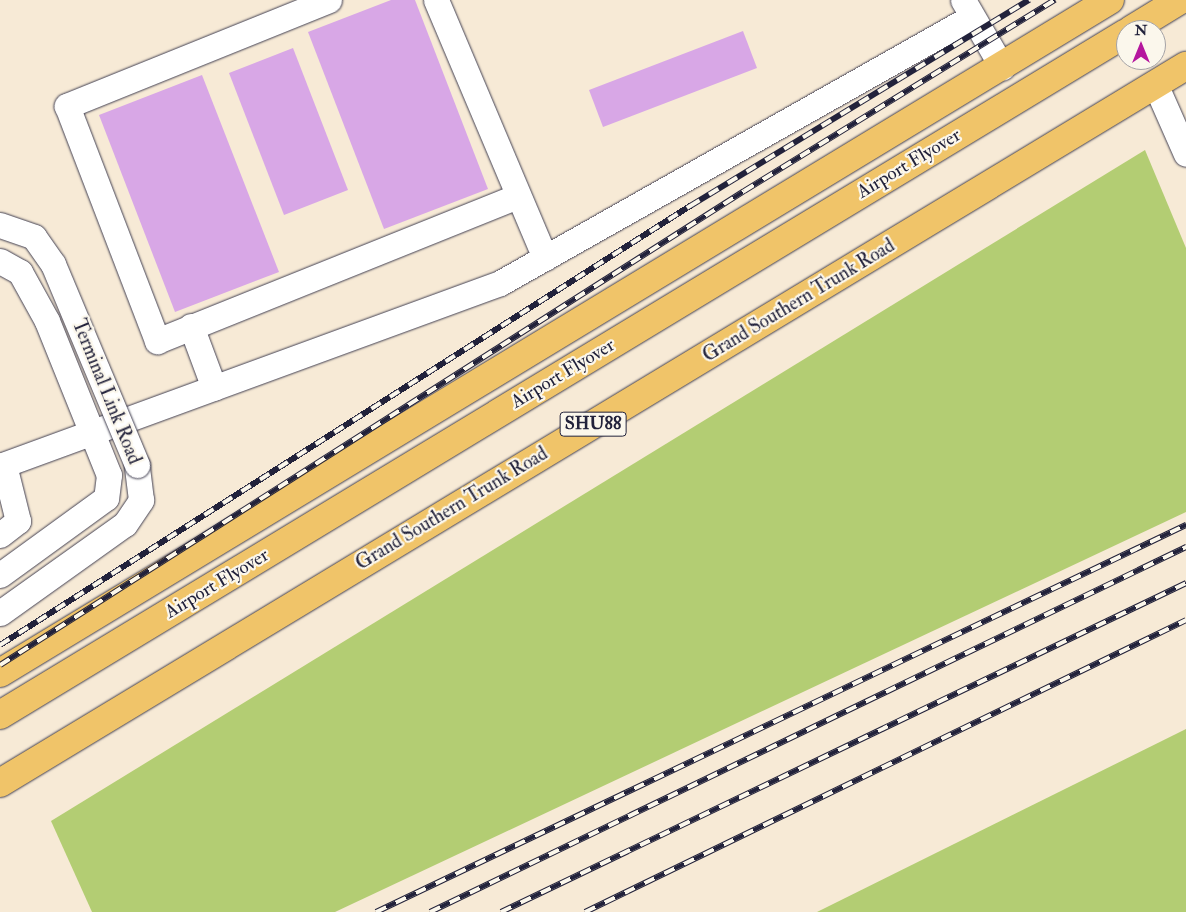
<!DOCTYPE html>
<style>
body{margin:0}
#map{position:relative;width:1186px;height:912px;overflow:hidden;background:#f7ead6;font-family:"IM FELL Double Pica",serif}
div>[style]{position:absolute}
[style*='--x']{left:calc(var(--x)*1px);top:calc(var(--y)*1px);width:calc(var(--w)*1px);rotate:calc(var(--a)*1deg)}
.green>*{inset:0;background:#b3cd73}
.building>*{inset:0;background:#d8a7e6}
.roads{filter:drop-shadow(0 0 1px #424052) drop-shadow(0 0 1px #424052)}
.minor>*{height:25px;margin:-12.5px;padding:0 12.5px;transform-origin:12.5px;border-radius:12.5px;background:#fff}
.major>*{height:28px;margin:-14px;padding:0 14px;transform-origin:14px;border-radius:14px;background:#f0c469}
.rail>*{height:5.5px;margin-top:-2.75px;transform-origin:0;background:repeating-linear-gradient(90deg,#fbf7ec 0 11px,#22223b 0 22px);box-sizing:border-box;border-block:1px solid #22223b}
.bridges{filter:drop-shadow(0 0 1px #424052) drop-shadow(0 0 1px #424052)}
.minor-bridge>*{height:25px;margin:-12.5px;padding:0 12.5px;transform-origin:12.5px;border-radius:12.5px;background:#fff}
span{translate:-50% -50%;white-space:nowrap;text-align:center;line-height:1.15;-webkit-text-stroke:4.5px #fbf7ec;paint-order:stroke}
.shield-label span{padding:1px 4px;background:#fbf7ec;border:1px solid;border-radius:4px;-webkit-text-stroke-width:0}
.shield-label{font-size:18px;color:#22223b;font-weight:700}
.street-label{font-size:19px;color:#22223b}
.north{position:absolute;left:1116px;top:20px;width:50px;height:50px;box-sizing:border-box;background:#fbf7ec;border:1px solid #a4a2a5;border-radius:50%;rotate:0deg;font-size:14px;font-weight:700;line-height:20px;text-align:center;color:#22223b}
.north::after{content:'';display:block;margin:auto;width:18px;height:22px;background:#b5179e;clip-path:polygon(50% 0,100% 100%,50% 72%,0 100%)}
</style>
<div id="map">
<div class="green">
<i style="clip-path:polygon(1145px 150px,1186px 248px,1186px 512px,335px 912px,92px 912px,51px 821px)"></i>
<i style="clip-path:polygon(1186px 729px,1186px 912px,817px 912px)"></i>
</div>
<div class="building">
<i style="clip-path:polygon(391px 0,415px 0,488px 189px,384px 229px,308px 32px)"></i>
<i style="clip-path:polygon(743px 31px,757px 68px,603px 127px,589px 90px)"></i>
<i style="clip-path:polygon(293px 48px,348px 190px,284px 215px,229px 73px)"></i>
<i style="clip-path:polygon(202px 75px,279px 272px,175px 312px,99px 115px)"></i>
</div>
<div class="roads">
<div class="minor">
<i style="--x:329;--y:0;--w:283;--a:158"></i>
<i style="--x:67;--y:106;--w:252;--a:69"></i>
<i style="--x:157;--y:341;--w:389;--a:-21.9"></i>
<i style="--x:436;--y:0;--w:280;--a:67.1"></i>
<i style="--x:963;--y:0;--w:78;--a:59.8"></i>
<i style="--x:1156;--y:86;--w:74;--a:66.2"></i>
<i style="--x:0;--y:261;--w:23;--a:29"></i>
<i style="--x:20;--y:272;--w:56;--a:61.1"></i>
<i style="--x:47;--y:321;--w:166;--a:68.1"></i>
<i style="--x:109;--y:475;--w:23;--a:97"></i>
<i style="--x:106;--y:498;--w:131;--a:144"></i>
<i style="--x:191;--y:326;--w:66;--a:69.6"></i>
<i style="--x:0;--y:466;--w:532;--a:-20.1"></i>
<i style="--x:500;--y:283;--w:540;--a:-29.42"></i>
<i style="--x:0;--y:535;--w:23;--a:-38"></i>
<i style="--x:18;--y:521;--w:58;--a:-104"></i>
<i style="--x:0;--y:613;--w:153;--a:-35.5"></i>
<i style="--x:125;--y:524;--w:29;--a:-56"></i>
<i style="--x:141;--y:500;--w:35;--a:-97"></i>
</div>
<div class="major">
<i style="--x:1131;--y:30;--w:57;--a:-31.5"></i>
<i style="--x:0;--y:673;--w:1298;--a:-31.23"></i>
<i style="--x:0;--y:715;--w:1316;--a:-31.2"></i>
<i style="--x:0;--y:783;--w:1386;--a:-31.16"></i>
</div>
</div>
<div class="rail">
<i style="--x:0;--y:645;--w:818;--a:-32.47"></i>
<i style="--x:690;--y:206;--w:397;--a:-31.3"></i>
<i style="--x:0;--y:665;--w:882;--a:-32.5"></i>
<i style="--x:744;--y:191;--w:365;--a:-31.6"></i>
<i style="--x:376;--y:912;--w:898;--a:-25.54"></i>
<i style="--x:430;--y:912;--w:840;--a:-25.77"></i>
<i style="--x:501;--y:912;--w:760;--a:-25.65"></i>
<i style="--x:585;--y:912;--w:668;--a:-25.91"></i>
</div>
<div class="bridges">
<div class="minor-bridge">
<i style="--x:0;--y:225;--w:36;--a:19"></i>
<i style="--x:34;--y:237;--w:33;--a:55"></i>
<i style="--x:53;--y:264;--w:218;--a:67.3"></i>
</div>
</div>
<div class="shield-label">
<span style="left:593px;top:424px">SHU88</span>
</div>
<div class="street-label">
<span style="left:909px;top:164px;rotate:-31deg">Airport Flyover</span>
<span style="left:799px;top:301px;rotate:-31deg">Grand Southern Trunk Road</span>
<span style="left:563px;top:374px;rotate:-31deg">Airport Flyover</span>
<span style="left:106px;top:392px;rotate:68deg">Terminal Link Road</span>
<span style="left:452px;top:509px;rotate:-31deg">Grand Southern Trunk Road</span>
<span style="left:217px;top:584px;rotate:-31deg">Airport Flyover</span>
</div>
<div class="north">N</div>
</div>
